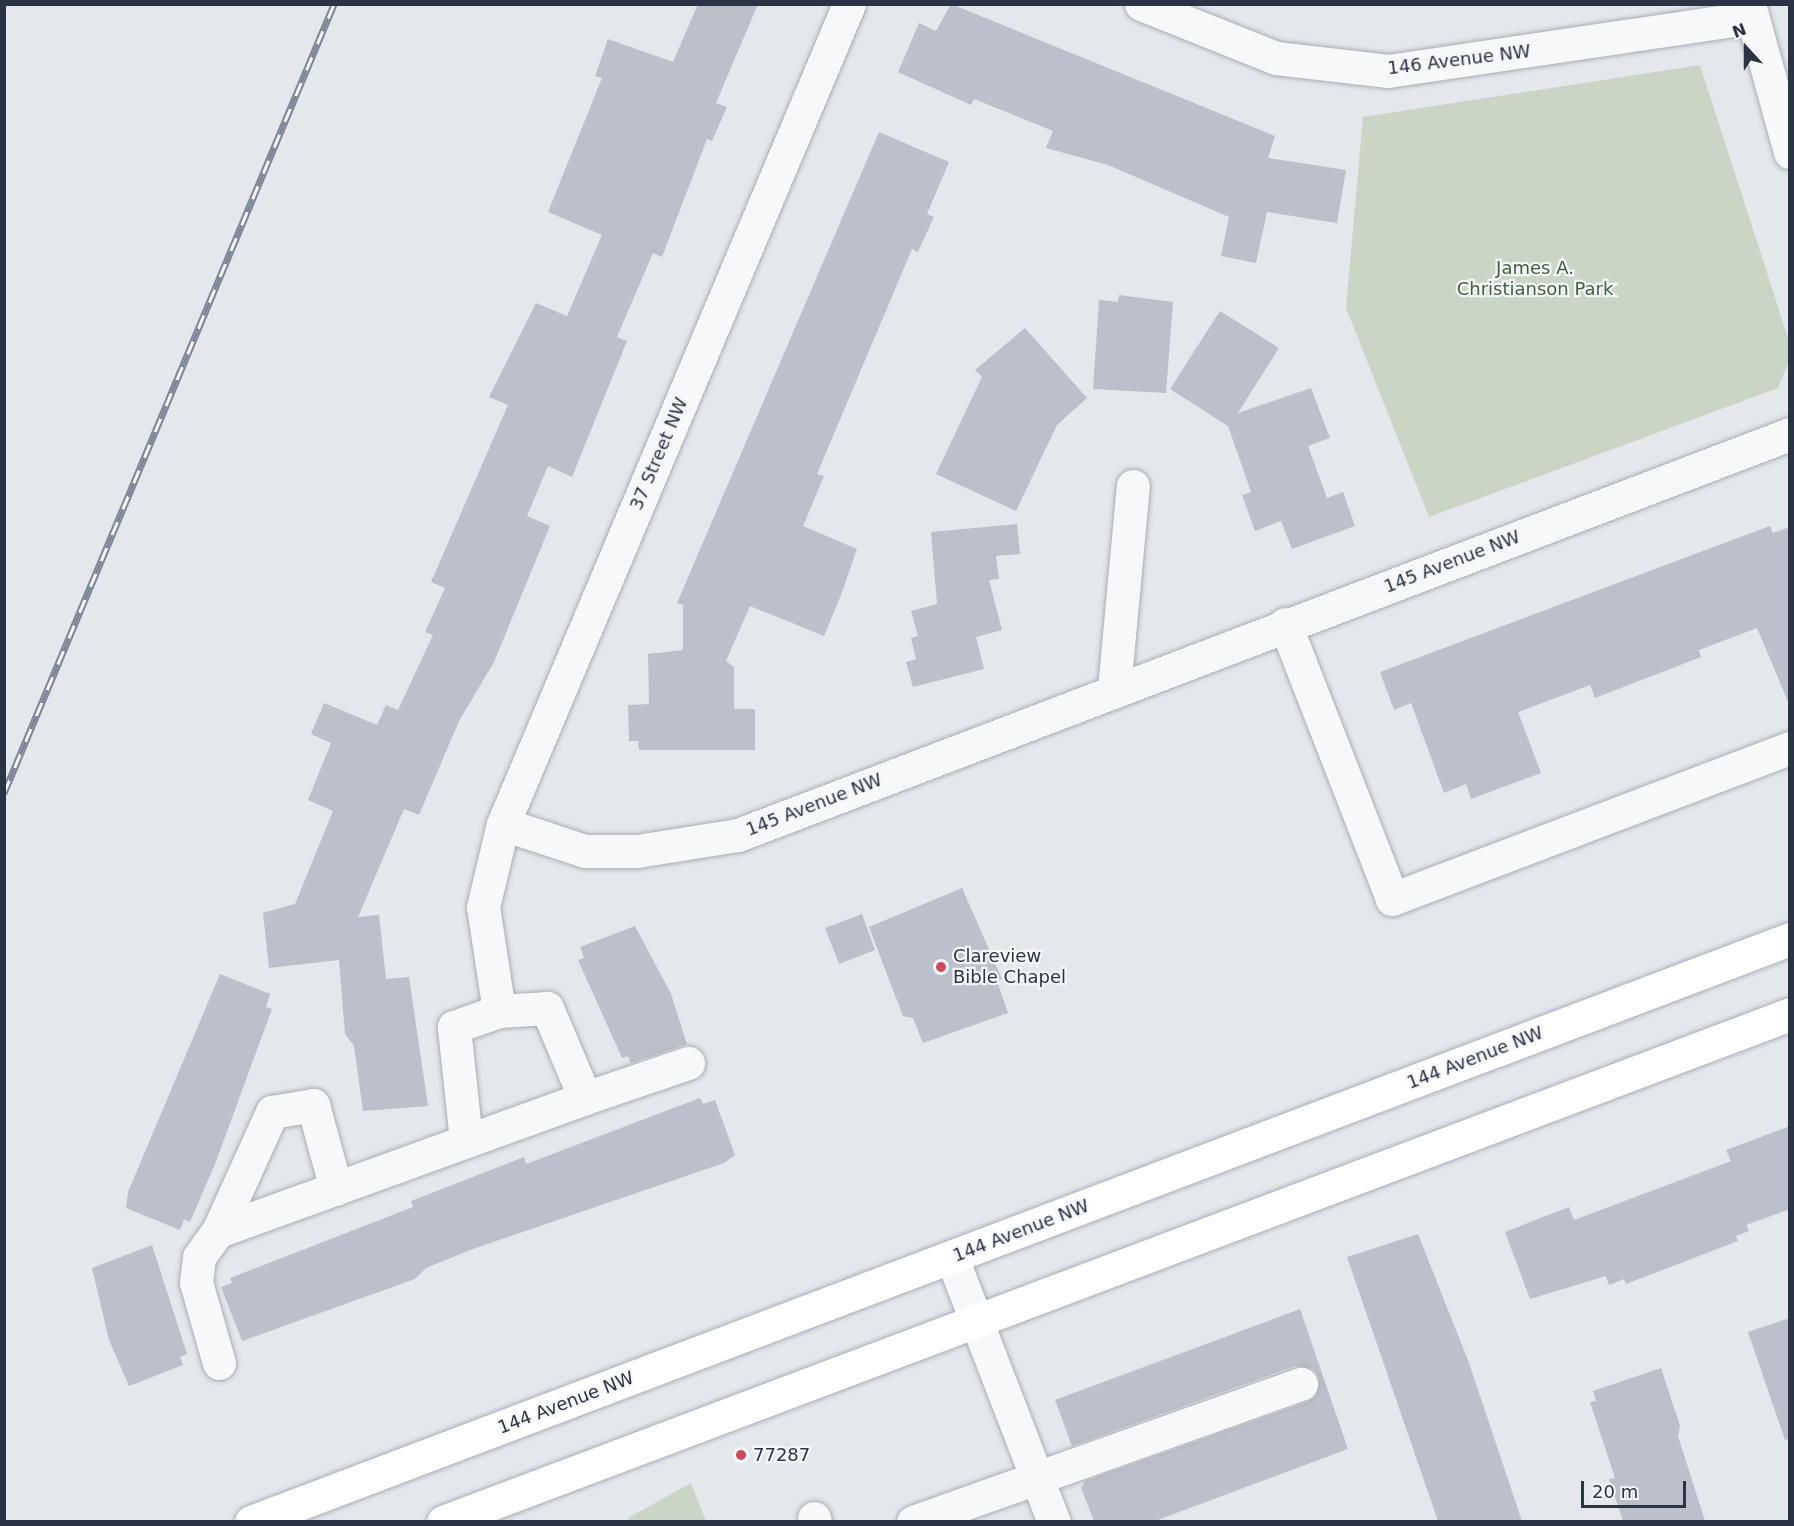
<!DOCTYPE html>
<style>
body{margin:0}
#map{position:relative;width:1794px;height:1526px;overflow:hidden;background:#e4e7ec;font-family:"DejaVu Sans",sans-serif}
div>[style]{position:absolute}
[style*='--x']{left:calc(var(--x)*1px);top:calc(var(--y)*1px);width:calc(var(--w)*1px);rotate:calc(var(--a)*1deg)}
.green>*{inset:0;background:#c9d6c5}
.building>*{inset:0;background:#bbc0ca}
.roads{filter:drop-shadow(0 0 2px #a9aeb7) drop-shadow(0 0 2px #a9aeb7)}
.minor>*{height:33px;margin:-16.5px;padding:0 16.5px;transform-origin:16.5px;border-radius:16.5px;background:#f7f8fa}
.major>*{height:33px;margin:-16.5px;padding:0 16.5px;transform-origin:16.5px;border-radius:16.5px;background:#fff}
.rail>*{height:7px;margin-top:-3.5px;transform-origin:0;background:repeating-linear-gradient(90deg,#f4f6f9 0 14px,#7d8696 0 28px);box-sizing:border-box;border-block:2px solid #7d8696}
.dots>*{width:16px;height:16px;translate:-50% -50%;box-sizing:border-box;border:3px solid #f4f6f9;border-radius:50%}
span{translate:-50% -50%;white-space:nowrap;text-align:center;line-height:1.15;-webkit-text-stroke:4.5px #f4f6f9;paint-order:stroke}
.street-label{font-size:18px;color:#2b3445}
.park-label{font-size:18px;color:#3f6138}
.poi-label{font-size:18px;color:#2b3445}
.left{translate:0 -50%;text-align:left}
.frame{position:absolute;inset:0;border:6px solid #2b3445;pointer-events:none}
.north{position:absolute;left:1716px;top:18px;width:60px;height:60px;-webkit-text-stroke:4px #f4f6f9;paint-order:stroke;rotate:339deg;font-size:16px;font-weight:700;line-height:24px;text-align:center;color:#2b3445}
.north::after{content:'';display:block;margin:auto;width:21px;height:27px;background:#2b3445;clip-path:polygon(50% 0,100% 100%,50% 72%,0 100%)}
.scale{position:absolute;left:1581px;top:1481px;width:105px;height:27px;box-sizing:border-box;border:3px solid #2b3445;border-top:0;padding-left:8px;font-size:18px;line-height:21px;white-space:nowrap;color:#2b3445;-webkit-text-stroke:4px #f4f6f9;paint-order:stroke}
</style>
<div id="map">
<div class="green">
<i style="clip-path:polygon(1700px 65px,1789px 341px,1789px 362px,1778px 388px,1429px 517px,1346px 308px,1363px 117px)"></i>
<i style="clip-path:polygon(691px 1483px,706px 1521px,629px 1521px,628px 1518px)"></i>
</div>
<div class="building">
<i style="clip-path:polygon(698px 4px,758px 4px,716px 103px,727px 107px,712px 141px,707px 139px,662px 257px,653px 253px,617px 337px,627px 341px,572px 477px,548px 466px,527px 516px,550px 526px,494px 662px,459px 721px,419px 815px,404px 809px,358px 917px,379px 915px,386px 979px,409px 977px,428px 1106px,363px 1111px,354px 1046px,345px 1034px,339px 960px,269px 968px,263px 913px,295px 904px,333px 811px,308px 800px,331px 743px,311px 734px,324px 703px,377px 725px,386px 705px,398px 710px,433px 635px,425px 632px,445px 588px,431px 582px,508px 405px,489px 397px,536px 303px,567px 316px,602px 235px,548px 212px,602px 78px,595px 76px,608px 39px,673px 62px)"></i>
<i style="clip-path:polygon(951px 4px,1275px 136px,1268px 158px,1346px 170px,1337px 223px,1267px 212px,1256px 263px,1221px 256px,1229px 217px,1108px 165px,1046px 148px,1053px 131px,974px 99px,971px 105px,898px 72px,919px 23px,936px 31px)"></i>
<i style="clip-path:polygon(879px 132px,949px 162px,927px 214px,934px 217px,918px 252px,912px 249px,817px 474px,824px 476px,803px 526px,857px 549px,841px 595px,824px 636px,750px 606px,726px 661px,734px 667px,734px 709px,755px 709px,755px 750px,639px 750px,638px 741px,629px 741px,628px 705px,649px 704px,648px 654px,683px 650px,683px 605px,677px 603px)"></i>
<i style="clip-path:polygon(1119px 295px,1173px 302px,1166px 393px,1093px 389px,1099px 300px,1118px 302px)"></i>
<i style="clip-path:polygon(1220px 311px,1279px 348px,1238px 413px,1311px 388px,1330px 438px,1308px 446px,1327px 498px,1343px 492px,1355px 526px,1292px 549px,1281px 521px,1255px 531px,1242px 495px,1251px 492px,1228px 426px,1170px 389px)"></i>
<i style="clip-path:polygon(1025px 328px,1087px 398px,1057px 425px,1016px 511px,936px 474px,982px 377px,975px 370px)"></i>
<i style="clip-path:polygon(1017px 524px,1020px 554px,996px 556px,999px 579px,989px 580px,1002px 630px,976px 637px,984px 669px,913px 687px,906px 662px,916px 659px,911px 638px,918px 636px,911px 611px,937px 604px,931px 532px)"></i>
<i style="clip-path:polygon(1770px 526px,1773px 533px,1790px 527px,1790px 706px,1757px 628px,1699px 650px,1701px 657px,1595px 698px,1590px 685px,1518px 712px,1541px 773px,1471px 799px,1466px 784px,1444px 793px,1411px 703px,1394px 710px,1380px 672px)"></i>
<i style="clip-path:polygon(962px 888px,1002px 979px,997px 981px,1008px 1013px,923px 1043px,913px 1018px,903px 1016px,869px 927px)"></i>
<i style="clip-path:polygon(862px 914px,875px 950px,839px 964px,825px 928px)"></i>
<i style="clip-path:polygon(635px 926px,671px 994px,687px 1044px,631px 1063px,628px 1056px,622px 1058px,578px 960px,584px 958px,580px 947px)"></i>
<i style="clip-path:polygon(220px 974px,270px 994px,266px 1007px,272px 1009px,215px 1164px,190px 1222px,184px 1219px,180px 1230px,126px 1208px,128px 1192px)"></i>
<i style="clip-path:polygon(700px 1098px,703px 1104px,715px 1100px,735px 1155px,724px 1163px,473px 1249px,426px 1268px,415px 1279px,242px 1341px,221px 1287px,232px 1283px,230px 1278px,413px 1207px,411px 1201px,483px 1173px,524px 1157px,526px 1164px)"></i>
<i style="clip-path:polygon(1790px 1126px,1790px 1209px,1746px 1225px,1749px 1231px,1736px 1236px,1738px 1241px,1626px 1284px,1624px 1279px,1609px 1285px,1606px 1276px,1530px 1299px,1505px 1232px,1569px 1207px,1574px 1220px,1731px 1161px,1726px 1150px)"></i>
<i style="clip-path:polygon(1418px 1234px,1469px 1363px,1522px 1521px,1438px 1521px,1347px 1257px)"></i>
<i style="clip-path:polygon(152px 1245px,187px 1354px,180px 1357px,183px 1365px,129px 1386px,109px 1340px,92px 1268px)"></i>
<i style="clip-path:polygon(1300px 1309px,1348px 1449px,1155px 1521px,1094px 1521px,1081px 1488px,1085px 1481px,1307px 1402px,1316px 1396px,1319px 1378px,1313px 1369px,1295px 1366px,1072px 1446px,1055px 1400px)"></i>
<i style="clip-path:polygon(1790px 1318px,1790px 1439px,1785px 1440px,1748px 1332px)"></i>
<i style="clip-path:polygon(1661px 1368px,1680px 1426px,1678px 1436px,1705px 1521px,1623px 1521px,1609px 1479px,1615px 1478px,1590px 1402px,1596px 1401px,1593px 1391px)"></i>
</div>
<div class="roads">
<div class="minor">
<i style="--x:1141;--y:4;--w:145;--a:21.8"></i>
<i style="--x:1276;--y:58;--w:113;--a:6.6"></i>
<i style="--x:1388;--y:71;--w:365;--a:-8.4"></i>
<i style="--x:1749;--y:4;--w:154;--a:74.5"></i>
<i style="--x:1285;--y:624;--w:295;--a:68.7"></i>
<i style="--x:1392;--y:899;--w:426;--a:-20.8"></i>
<i style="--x:1114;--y:689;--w:204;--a:-84.7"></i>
<i style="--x:503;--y:824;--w:86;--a:18.2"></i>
<i style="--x:585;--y:851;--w:52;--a:0"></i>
<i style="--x:637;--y:851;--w:102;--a:-9"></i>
<i style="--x:738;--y:835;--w:1126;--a:-20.87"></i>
<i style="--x:585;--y:1098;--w:109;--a:-18.8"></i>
<i style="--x:466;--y:1140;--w:114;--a:-96.1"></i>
<i style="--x:454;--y:1027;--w:48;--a:-19.6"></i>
<i style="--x:218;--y:1231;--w:131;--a:-65.6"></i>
<i style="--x:272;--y:1112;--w:42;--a:-9.7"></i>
<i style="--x:313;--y:1105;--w:87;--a:74.7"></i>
<i style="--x:952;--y:1258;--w:283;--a:68.9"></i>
<i style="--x:219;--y:1363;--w:84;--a:-105.9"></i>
<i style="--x:196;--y:1282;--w:25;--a:-83"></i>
<i style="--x:199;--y:1257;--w:32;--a:-54"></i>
<i style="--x:218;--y:1231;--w:390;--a:-19.9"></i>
<i style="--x:585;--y:1098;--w:98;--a:-112.9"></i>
<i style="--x:547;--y:1008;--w:48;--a:176.4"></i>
<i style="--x:499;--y:1011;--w:105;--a:-98.7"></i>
<i style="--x:483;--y:907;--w:85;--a:-76.5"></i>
<i style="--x:503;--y:824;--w:890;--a:-67.12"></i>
<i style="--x:814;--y:1518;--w:4;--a:76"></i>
<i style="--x:913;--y:1522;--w:412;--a:-19.6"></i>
</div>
<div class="major">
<i style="--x:251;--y:1522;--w:1646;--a:-20.75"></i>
<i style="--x:443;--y:1522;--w:1440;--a:-20.66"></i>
</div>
</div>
<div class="rail">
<i style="--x:4;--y:793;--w:855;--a:-67.3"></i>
</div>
<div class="dots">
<i style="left:941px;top:967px;background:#d1495b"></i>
<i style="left:741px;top:1455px;background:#d1495b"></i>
</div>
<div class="street-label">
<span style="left:1459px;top:60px;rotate:-7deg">146 Avenue NW</span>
<span style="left:659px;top:454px;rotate:-67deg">37 Street NW</span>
<span style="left:1452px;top:562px;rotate:-21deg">145 Avenue NW</span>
<span style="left:814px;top:805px;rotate:-21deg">145 Avenue NW</span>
<span style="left:1475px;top:1058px;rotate:-21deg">144 Avenue NW</span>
<span style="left:1021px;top:1231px;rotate:-21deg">144 Avenue NW</span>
<span style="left:566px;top:1403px;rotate:-21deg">144 Avenue NW</span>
</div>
<div class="park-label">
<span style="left:1535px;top:279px">James A.<br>Christianson Park</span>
</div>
<div class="poi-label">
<span class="left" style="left:953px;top:967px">Clareview<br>Bible Chapel</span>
<span class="left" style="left:753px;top:1455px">77287</span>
</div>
<div class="frame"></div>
<div class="north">N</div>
<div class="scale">20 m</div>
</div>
